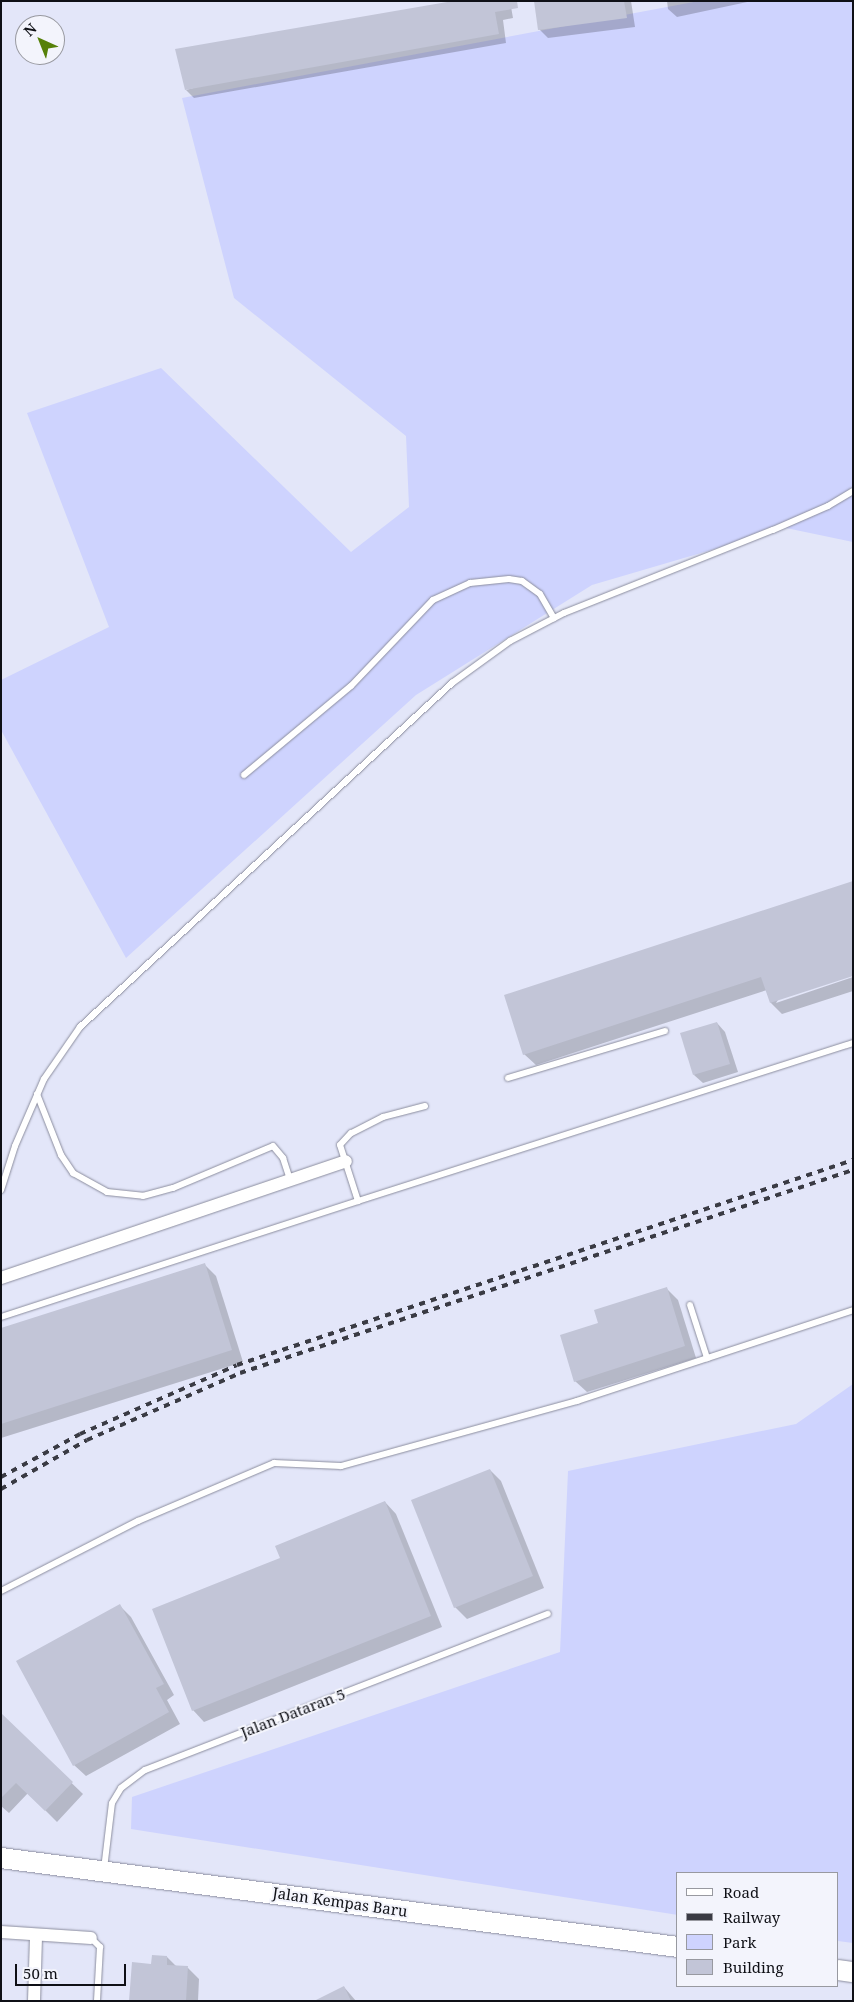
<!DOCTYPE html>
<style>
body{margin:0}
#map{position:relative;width:854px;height:2002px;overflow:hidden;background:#e3e6f9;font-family:"Noto Serif",serif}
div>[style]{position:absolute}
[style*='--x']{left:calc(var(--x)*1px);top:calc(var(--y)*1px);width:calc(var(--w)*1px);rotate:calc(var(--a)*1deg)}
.green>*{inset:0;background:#ced3fe}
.shadow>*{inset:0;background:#0003}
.building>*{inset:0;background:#c2c5d7}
.roads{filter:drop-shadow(0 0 1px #8b8d9e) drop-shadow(0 0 1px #8b8d9e)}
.lane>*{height:6px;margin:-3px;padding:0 3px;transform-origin:3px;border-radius:3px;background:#fff}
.street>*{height:12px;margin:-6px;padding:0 6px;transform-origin:6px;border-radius:6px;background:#fff}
.primary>*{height:20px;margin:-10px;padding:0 10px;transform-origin:10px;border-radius:10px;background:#fff}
.rail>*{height:4px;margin-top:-2px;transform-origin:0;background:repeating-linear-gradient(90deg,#3a3b44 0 6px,transparent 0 12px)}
span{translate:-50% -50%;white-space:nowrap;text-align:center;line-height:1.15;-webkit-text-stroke:4px #f3f4fc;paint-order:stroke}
.street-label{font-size:15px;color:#0f1016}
.frame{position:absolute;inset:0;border:2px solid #0f1016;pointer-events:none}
.legend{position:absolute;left:676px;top:1872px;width:162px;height:115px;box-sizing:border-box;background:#f3f4fc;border:1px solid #9899a0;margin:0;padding:6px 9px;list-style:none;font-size:15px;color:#0f1016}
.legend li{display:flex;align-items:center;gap:10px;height:25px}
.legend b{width:25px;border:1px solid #9899a0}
.north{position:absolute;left:15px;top:15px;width:50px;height:50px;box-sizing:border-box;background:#f3f4fc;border:1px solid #9899a0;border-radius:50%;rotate:316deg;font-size:14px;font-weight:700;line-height:20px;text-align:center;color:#0f1016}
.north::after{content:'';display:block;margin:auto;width:18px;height:22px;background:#568109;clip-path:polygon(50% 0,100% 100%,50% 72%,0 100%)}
.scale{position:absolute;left:15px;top:1964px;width:111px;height:22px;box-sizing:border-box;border:2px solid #0f1016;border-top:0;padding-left:6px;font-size:15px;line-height:18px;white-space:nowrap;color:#0f1016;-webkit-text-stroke:4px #f3f4fc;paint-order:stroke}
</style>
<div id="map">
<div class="green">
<i style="clip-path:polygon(699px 1px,853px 1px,853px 542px,786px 528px,592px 585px,416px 695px,126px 958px,1px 730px,1px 680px,109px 627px,27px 413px,161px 368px,351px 552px,409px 507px,406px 436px,234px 298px,182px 98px)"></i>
<i style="clip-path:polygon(853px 1384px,853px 1943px,838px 1941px,838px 1873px,678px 1873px,678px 1915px,131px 1829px,132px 1797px,560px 1652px,568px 1471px,796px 1424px)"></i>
</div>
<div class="shadow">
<i style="clip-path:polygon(510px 1px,513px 18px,503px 20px,506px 43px,194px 98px,186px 90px)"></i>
<i style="clip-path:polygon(535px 1px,631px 1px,635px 27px,548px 38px,539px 29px)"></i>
<i style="clip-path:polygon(667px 1px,752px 1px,677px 17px,668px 9px)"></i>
<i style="clip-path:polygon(853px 882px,776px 1003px,853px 977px,853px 991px,782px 1014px,771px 1003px,767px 990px,536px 1065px,524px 1054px)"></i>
<i style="clip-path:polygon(717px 1023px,725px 1032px,738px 1072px,703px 1083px,694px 1075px)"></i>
<i style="clip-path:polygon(204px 1264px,216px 1276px,243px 1362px,1px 1438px,1px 1329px)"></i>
<i style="clip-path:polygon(666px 1288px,678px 1300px,696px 1358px,587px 1392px,575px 1381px,600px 1324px)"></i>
<i style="clip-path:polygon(490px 1470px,501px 1481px,544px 1588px,467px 1619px,455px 1607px)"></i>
<i style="clip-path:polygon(385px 1502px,396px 1514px,442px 1627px,204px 1722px,193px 1710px,281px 1558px)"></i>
<i style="clip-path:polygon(119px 1605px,131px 1617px,174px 1695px,167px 1700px,180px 1724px,86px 1776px,74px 1765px)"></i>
<i style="clip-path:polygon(1px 1715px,83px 1794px,57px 1822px,28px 1793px,9px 1813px,1px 1806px)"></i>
<i style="clip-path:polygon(167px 1957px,177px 1967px,188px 1968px,199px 1979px,198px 2001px,130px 2001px,153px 1966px)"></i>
<i style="clip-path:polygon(344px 1987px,356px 2001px,317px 2001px)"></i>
</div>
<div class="building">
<i style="clip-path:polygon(453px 1px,517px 1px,518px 8px,495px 12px,499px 34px,185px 90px,175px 49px)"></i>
<i style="clip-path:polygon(534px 1px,624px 1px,627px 18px,538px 30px)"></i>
<i style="clip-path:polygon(853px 881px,853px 976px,770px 1003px,761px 977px,523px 1055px,504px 995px)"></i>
<i style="clip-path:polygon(717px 1022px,730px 1064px,693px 1075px,680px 1033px)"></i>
<i style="clip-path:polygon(205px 1263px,232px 1350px,1px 1424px,1px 1328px)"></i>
<i style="clip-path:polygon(667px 1287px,685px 1346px,574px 1382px,560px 1335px,598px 1323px,594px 1310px)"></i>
<i style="clip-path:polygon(490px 1469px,533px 1576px,454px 1608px,411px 1500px)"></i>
<i style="clip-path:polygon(385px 1501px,431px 1616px,192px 1711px,152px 1609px,280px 1558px,275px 1546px)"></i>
<i style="clip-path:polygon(120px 1604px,164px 1684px,156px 1688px,169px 1712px,73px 1766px,16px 1661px)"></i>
<i style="clip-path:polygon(1px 1713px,73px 1782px,45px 1811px,16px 1783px,1px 1798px)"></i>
<i style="clip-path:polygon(152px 1955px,167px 1956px,167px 1965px,188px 1966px,186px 2001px,129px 2001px,132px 1962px,151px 1964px)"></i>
<i style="clip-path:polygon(344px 1986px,351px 2001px,314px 2001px)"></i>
</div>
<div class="roads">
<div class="lane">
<i style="--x:244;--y:775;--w:139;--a:-39.8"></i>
<i style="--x:351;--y:686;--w:119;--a:-46.4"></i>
<i style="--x:433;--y:600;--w:41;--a:-24.7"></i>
<i style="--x:470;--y:583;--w:39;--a:-6"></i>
<i style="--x:509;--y:579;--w:13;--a:9"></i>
<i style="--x:522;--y:581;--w:22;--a:36"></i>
<i style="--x:540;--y:594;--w:28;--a:60"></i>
<i style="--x:508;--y:1078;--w:164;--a:-16.7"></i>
<i style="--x:37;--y:1094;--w:66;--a:68.5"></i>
<i style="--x:61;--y:1155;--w:22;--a:56"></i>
<i style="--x:73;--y:1173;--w:39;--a:29"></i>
<i style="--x:107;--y:1192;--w:36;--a:6"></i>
<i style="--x:143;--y:1196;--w:31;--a:-15"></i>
<i style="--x:173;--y:1188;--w:108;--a:-22.8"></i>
<i style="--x:273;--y:1146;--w:16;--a:50"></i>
<i style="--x:283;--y:1158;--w:23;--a:72"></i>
<i style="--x:425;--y:1106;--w:43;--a:165.3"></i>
<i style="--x:383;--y:1117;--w:36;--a:153"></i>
<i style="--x:351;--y:1133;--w:16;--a:133"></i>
<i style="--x:340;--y:1145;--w:59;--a:72.2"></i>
<i style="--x:358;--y:1201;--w:520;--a:-17.7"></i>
<i style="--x:1;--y:1190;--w:46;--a:-72.3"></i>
<i style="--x:15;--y:1146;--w:73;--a:-66.6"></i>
<i style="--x:44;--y:1079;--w:63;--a:-55.3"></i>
<i style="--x:80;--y:1027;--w:507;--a:-42.76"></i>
<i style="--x:452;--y:683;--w:72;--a:-35.9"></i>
<i style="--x:510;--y:641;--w:61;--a:-27.4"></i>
<i style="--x:564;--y:613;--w:225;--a:-21.7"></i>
<i style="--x:773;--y:530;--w:60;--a:-23.6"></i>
<i style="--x:828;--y:506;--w:29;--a:-31"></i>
<i style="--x:690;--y:1305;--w:56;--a:72.2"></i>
<i style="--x:1;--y:1317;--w:375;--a:-18"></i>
<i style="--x:1;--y:1591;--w:154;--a:-27.1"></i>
<i style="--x:138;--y:1521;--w:148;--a:-23.1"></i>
<i style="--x:274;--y:1463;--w:67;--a:2.6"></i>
<i style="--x:341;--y:1466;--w:245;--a:-15.4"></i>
<i style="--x:577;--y:1401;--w:291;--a:-18.2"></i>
<i style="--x:104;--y:1869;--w:66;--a:-83.1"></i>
<i style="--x:112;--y:1803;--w:17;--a:-59"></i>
<i style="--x:121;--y:1788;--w:30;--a:-37"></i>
<i style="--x:145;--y:1770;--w:432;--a:-21.2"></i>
<i style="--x:91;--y:1938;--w:13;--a:45"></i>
<i style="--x:100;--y:1947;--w:54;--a:93.2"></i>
</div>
<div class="street">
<i style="--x:1;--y:1278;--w:364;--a:-18.7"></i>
<i style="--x:1;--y:1932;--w:90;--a:3.8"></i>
<i style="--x:34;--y:2001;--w:64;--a:-88.2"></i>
</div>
<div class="primary">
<i style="--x:1;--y:1858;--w:683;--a:7.49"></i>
<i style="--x:838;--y:1970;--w:15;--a:8"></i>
</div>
</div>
<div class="rail">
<i style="--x:1;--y:1477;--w:90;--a:-28.6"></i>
<i style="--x:80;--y:1434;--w:171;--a:-23.7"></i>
<i style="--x:237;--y:1365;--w:649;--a:-18.41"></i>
<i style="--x:1;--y:1489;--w:99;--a:-29.7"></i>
<i style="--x:87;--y:1440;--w:167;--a:-23.6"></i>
<i style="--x:240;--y:1373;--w:646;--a:-18.32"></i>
</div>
<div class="street-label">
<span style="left:293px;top:1713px;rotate:-21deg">Jalan Dataran 5</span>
<span style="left:340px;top:1902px;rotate:8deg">Jalan Kempas Baru</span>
</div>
<div class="frame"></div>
<ul class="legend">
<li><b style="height:6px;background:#fff"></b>Road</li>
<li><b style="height:6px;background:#3a3b44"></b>Railway</li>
<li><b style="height:14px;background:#ced3fe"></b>Park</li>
<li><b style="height:14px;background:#c2c5d7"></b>Building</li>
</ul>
<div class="north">N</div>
<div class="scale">50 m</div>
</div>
